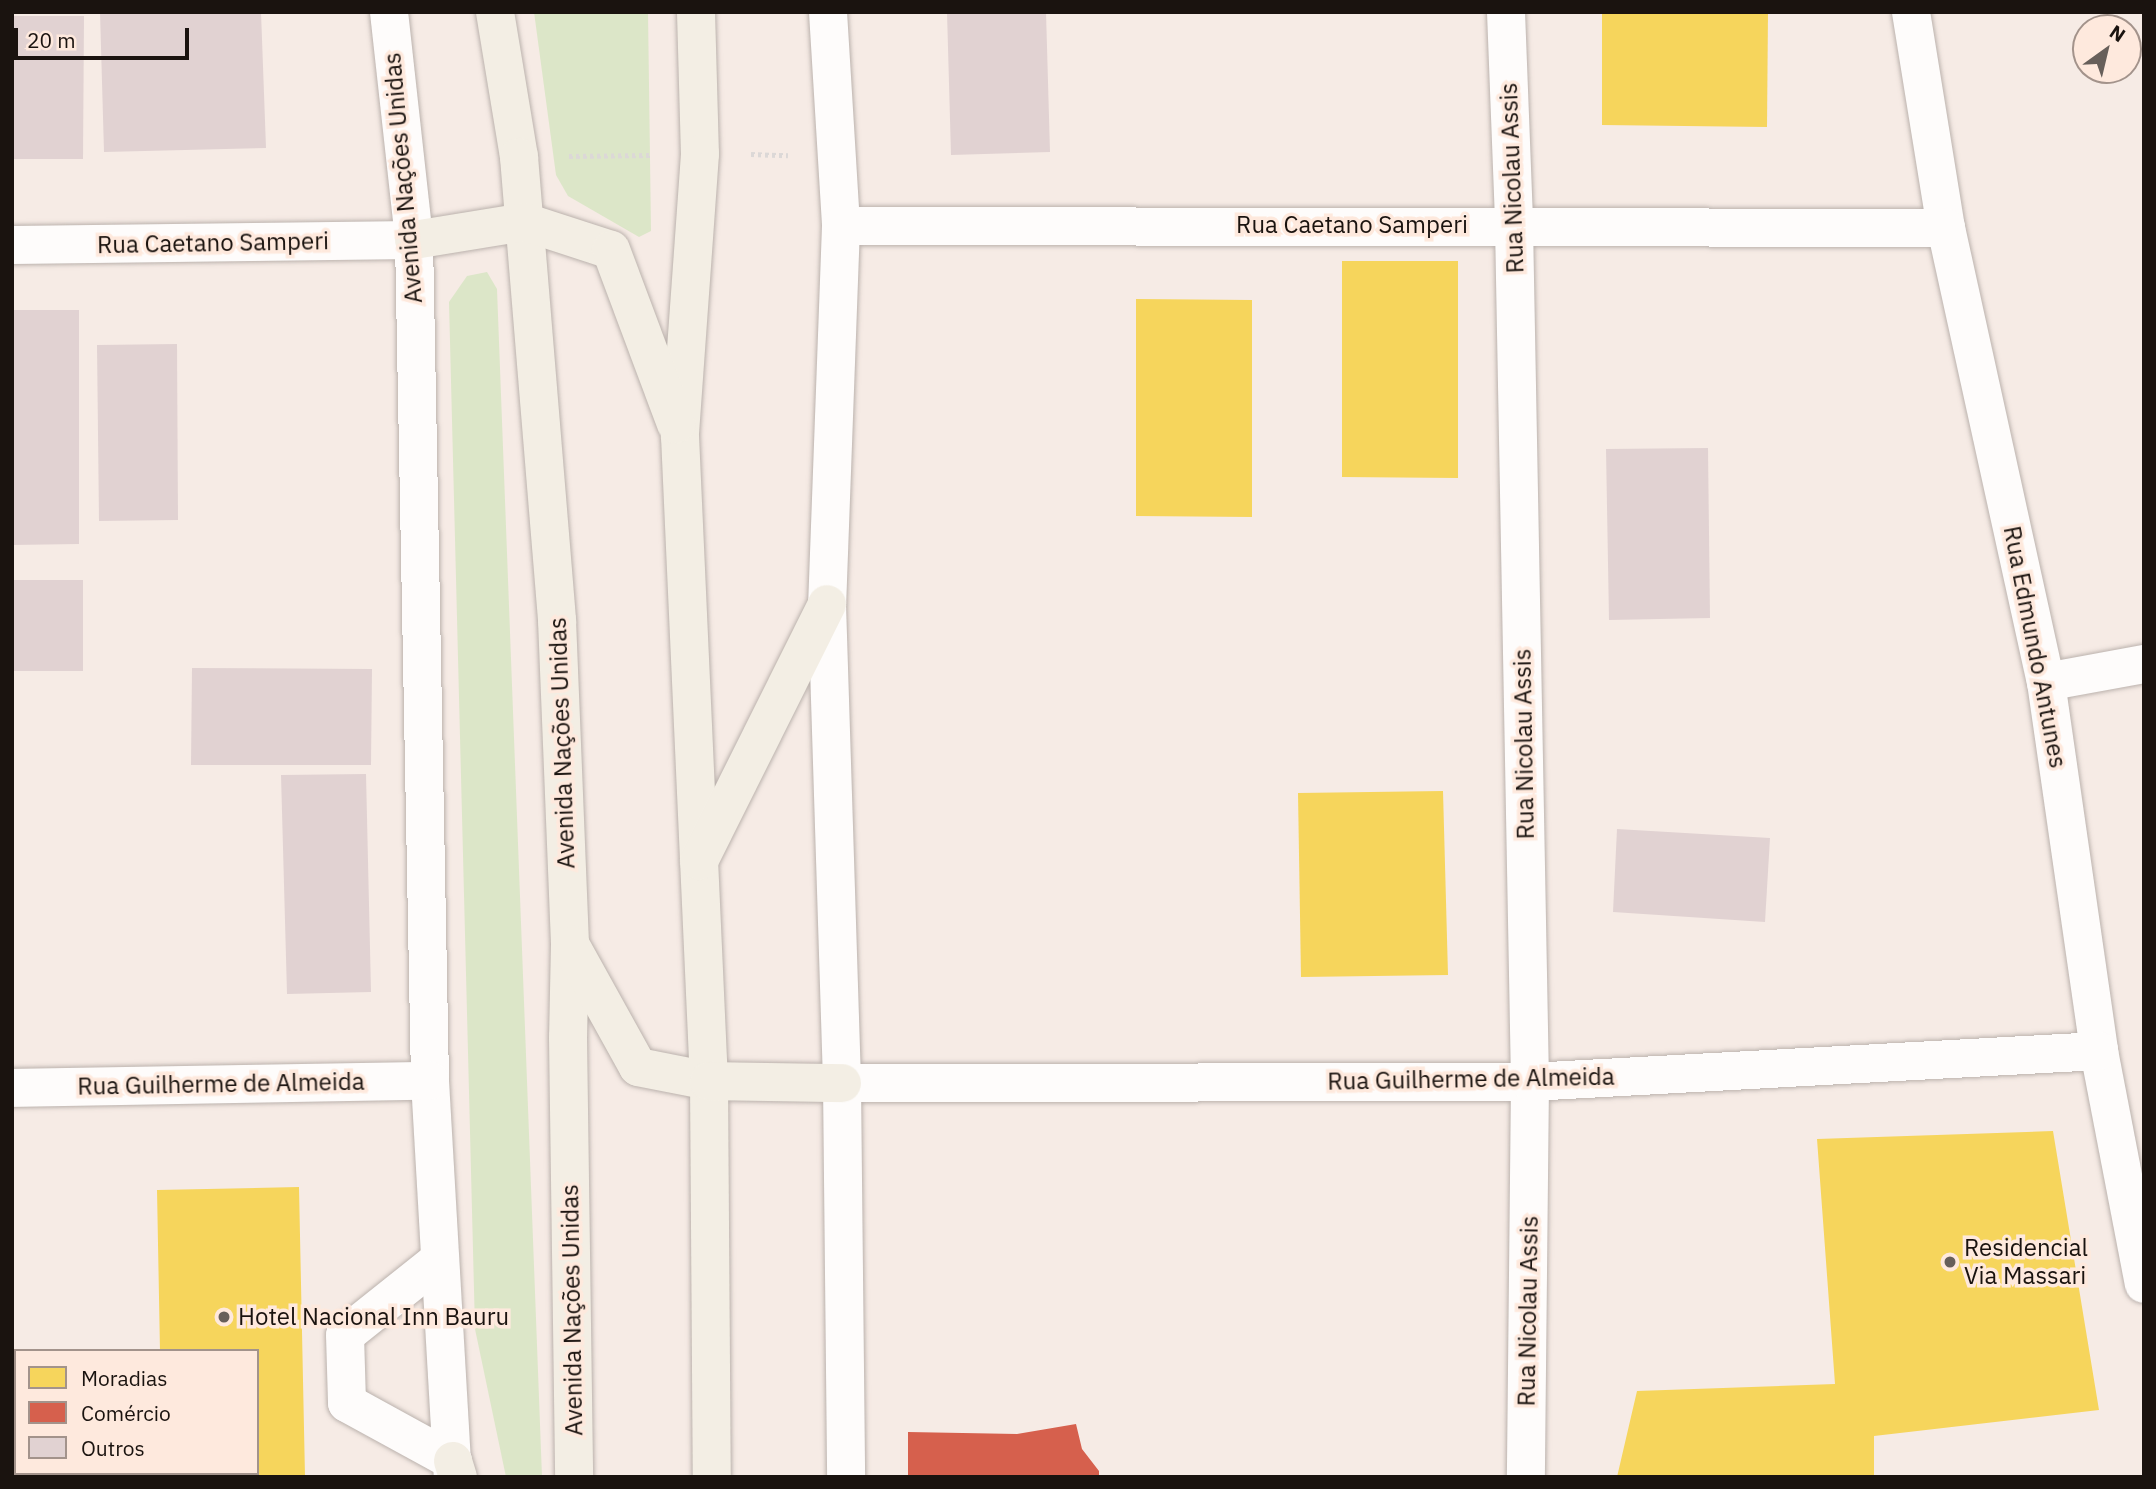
<!DOCTYPE html>
<meta charset="utf-8">
<style>
body{margin:0}
#map{position:relative;width:2156px;height:1489px;overflow:hidden;background:#f6ebe5;font-family:"IBM Plex Sans",sans-serif}
div>[style]{position:absolute}
[style*='--x']{left:calc(var(--x)*1px);top:calc(var(--y)*1px);width:calc(var(--w)*1px);rotate:calc(var(--a)*1deg)}
.green>*{inset:0;background:#dce6c8}
.homes>*{inset:0;background:#f6d55c}
.shops>*{inset:0;background:#d6604d}
.building>*{inset:0;background:#e1d2d2}
.path>*{height:4.5px;margin-top:-2.25px;transform-origin:0;background:repeating-linear-gradient(90deg,#dcd8d7 0 3.5px,transparent 0 7px)}
.roads{filter:drop-shadow(0 0 2px #bbb2ad) drop-shadow(0 0 2px #bbb2ad)}
.minor>*{height:38px;margin:-19px;padding:0 19px;transform-origin:19px;border-radius:19px;background:#fefcfb}
.major>*{height:38px;margin:-19px;padding:0 19px;transform-origin:19px;border-radius:19px;background:#f3eee4}
.dots>*{width:19px;height:19px;translate:-50% -50%;box-sizing:border-box;border:4px solid #fee9dd;border-radius:50%}
span{translate:-50% -50%;white-space:nowrap;text-align:center;line-height:1.15;-webkit-text-stroke:7px #fee9dd;paint-order:stroke}
.street-label{font-size:24px;color:#1a130f}
.poi-label{font-size:24px;color:#1a130f}
.left{translate:0 -50%;text-align:left}
.frame{position:absolute;inset:0;border:14px solid #1a130f;pointer-events:none}
.legend{position:absolute;left:14px;top:1349px;width:245px;height:126px;box-sizing:border-box;background:#fee9dd;border:2px solid #a3938b;margin:0;padding:9px 12px;list-style:none;font-size:21px;color:#1a130f}
.legend li{display:flex;align-items:center;gap:14px;height:35px}
.legend b{width:35px;border:2px solid #a3938b}
.north{position:absolute;left:2072px;top:14px;width:70px;height:70px;box-sizing:border-box;background:#fee9dd;border:2px solid #a3938b;border-radius:50%;rotate:34deg;font-size:19px;font-weight:700;line-height:28px;text-align:center;color:#1a130f}
.north::after{content:'';display:block;margin:auto;width:24px;height:32px;background:#675f5a;clip-path:polygon(50% 0,100% 100%,50% 72%,0 100%)}
.scale{position:absolute;left:14px;top:28px;width:175px;height:32px;box-sizing:border-box;border:4px solid #1a130f;border-top:0;padding-left:9px;font-size:21px;line-height:24px;white-space:nowrap;color:#1a130f;-webkit-text-stroke:5px #fee9dd;paint-order:stroke}
</style>
<div id="map">
<div class="green">
<i style="clip-path:polygon(534px 12px,648px 12px,651px 231px,639px 237px,568px 196px,556px 175px)"></i>
<i style="clip-path:polygon(487px 272px,497px 289px,542px 1477px,506px 1477px,475px 1329px,449px 302px,467px 276px)"></i>
</div>
<div class="homes">
<i style="clip-path:polygon(1602px 12px,1768px 12px,1767px 127px,1602px 125px)"></i>
<i style="clip-path:polygon(1342px 261px,1458px 261px,1458px 478px,1342px 477px)"></i>
<i style="clip-path:polygon(1136px 299px,1252px 300px,1252px 517px,1136px 516px)"></i>
<i style="clip-path:polygon(1443px 791px,1448px 975px,1301px 977px,1298px 793px)"></i>
<i style="clip-path:polygon(2053px 1131px,2099px 1410px,1874px 1436px,1874px 1477px,1617px 1477px,1637px 1391px,1835px 1384px,1817px 1139px)"></i>
<i style="clip-path:polygon(299px 1187px,305px 1476px,163px 1477px,163px 1473px,257px 1473px,257px 1351px,160px 1351px,157px 1190px)"></i>
</div>
<div class="shops">
<i style="clip-path:polygon(1076px 1424px,1082px 1449px,1099px 1471px,1099px 1477px,908px 1477px,908px 1432px,1017px 1434px)"></i>
</div>
<div class="building">
<i style="clip-path:polygon(100px 12px,261px 12px,266px 148px,104px 152px)"></i>
<i style="clip-path:polygon(947px 12px,1046px 12px,1050px 152px,951px 155px)"></i>
<i style="clip-path:polygon(12px 16px,84px 16px,83px 159px,12px 159px)"></i>
<i style="clip-path:polygon(12px 310px,79px 310px,79px 544px,12px 545px)"></i>
<i style="clip-path:polygon(177px 344px,178px 520px,99px 521px,97px 345px)"></i>
<i style="clip-path:polygon(1708px 448px,1710px 618px,1609px 620px,1606px 449px)"></i>
<i style="clip-path:polygon(12px 580px,83px 580px,83px 671px,12px 671px)"></i>
<i style="clip-path:polygon(192px 668px,372px 669px,371px 765px,191px 765px)"></i>
<i style="clip-path:polygon(366px 774px,371px 992px,287px 994px,281px 775px)"></i>
<i style="clip-path:polygon(1617px 829px,1770px 838px,1765px 922px,1613px 912px)"></i>
</div>
<div class="path">
<i style="--x:751;--y:154;--w:37;--a:2"></i>
<i style="--x:569;--y:156;--w:82;--a:-0.7"></i>
</div>
<div class="roads">
<div class="minor">
<i style="--x:389;--y:12;--w:229;--a:83.7"></i>
<i style="--x:414;--y:240;--w:841;--a:88.91"></i>
<i style="--x:430;--y:1081;--w:397;--a:86.7"></i>
<i style="--x:828;--y:12;--w:214;--a:86.5"></i>
<i style="--x:841;--y:226;--w:378;--a:92.1"></i>
<i style="--x:827;--y:604;--w:479;--a:88.2"></i>
<i style="--x:842;--y:1083;--w:394;--a:89.4"></i>
<i style="--x:1506;--y:12;--w:213;--a:87.8"></i>
<i style="--x:1514;--y:225;--w:857;--a:88.93"></i>
<i style="--x:1530;--y:1082;--w:395;--a:90.6"></i>
<i style="--x:1911;--y:12;--w:219;--a:80.8"></i>
<i style="--x:1946;--y:228;--w:465;--a:77.6"></i>
<i style="--x:2046;--y:682;--w:373;--a:81.8"></i>
<i style="--x:2099;--y:1051;--w:237;--a:79.1"></i>
<i style="--x:841;--y:226;--w:1105;--a:0.1"></i>
<i style="--x:12;--y:245;--w:402;--a:-0.7"></i>
<i style="--x:2046;--y:682;--w:100;--a:-10.4"></i>
<i style="--x:842;--y:1083;--w:688;--a:-0.08"></i>
<i style="--x:1530;--y:1082;--w:570;--a:-3.12"></i>
<i style="--x:12;--y:1088;--w:418;--a:-1"></i>
<i style="--x:439;--y:1260;--w:120;--a:141.4"></i>
<i style="--x:345;--y:1335;--w:68;--a:88.3"></i>
<i style="--x:347;--y:1403;--w:121;--a:28.7"></i>
</div>
<div class="major">
<i style="--x:495;--y:12;--w:147;--a:80.6"></i>
<i style="--x:519;--y:157;--w:465;--a:85.3"></i>
<i style="--x:557;--y:620;--w:324;--a:87.7"></i>
<i style="--x:570;--y:944;--w:93;--a:91.2"></i>
<i style="--x:568;--y:1037;--w:440;--a:89.2"></i>
<i style="--x:696;--y:12;--w:142;--a:88.4"></i>
<i style="--x:700;--y:154;--w:283;--a:94.1"></i>
<i style="--x:680;--y:436;--w:646;--a:87.43"></i>
<i style="--x:709;--y:1081;--w:396;--a:89.6"></i>
<i style="--x:414;--y:240;--w:112;--a:-9.2"></i>
<i style="--x:525;--y:222;--w:90;--a:18"></i>
<i style="--x:611;--y:250;--w:186;--a:69.5"></i>
<i style="--x:699;--y:861;--w:287;--a:-63.5"></i>
<i style="--x:571;--y:946;--w:138;--a:61"></i>
<i style="--x:638;--y:1067;--w:72;--a:11.2"></i>
<i style="--x:709;--y:1081;--w:133;--a:0.9"></i>
<i style="--x:453;--y:1461;--w:17;--a:73"></i>
</div>
</div>
<div class="dots">
<i style="left:1950px;top:1262px;background:#675f5a"></i>
<i style="left:224px;top:1317px;background:#675f5a"></i>
</div>
<div class="street-label">
<span style="left:403px;top:178px;rotate:-95deg">Avenida Nações Unidas</span>
<span style="left:1512px;top:178px;rotate:-92deg">Rua Nicolau Assis</span>
<span style="left:1352px;top:225px">Rua Caetano Samperi</span>
<span style="left:213px;top:243px;rotate:-1deg">Rua Caetano Samperi</span>
<span style="left:2035px;top:647px;rotate:79deg">Rua Edmundo Antunes</span>
<span style="left:562px;top:743px;rotate:-92deg">Avenida Nações Unidas</span>
<span style="left:1524px;top:744px;rotate:-91deg">Rua Nicolau Assis</span>
<span style="left:1471px;top:1079px;rotate:-1deg">Rua Guilherme de Almeida</span>
<span style="left:221px;top:1084px;rotate:-1deg">Rua Guilherme de Almeida</span>
<span style="left:572px;top:1310px;rotate:-91deg">Avenida Nações Unidas</span>
<span style="left:1528px;top:1311px;rotate:-89deg">Rua Nicolau Assis</span>
</div>
<div class="poi-label">
<span class="left" style="left:1964px;top:1262px">Residencial<br>Via Massari</span>
<span class="left" style="left:238px;top:1317px">Hotel Nacional Inn Bauru</span>
</div>
<div class="frame"></div>
<ul class="legend">
<li><b style="height:19px;background:#f6d55c"></b>Moradias</li>
<li><b style="height:19px;background:#d6604d"></b>Comércio</li>
<li><b style="height:19px;background:#e1d2d2"></b>Outros</li>
</ul>
<div class="north">N</div>
<div class="scale">20 m</div>
</div>
